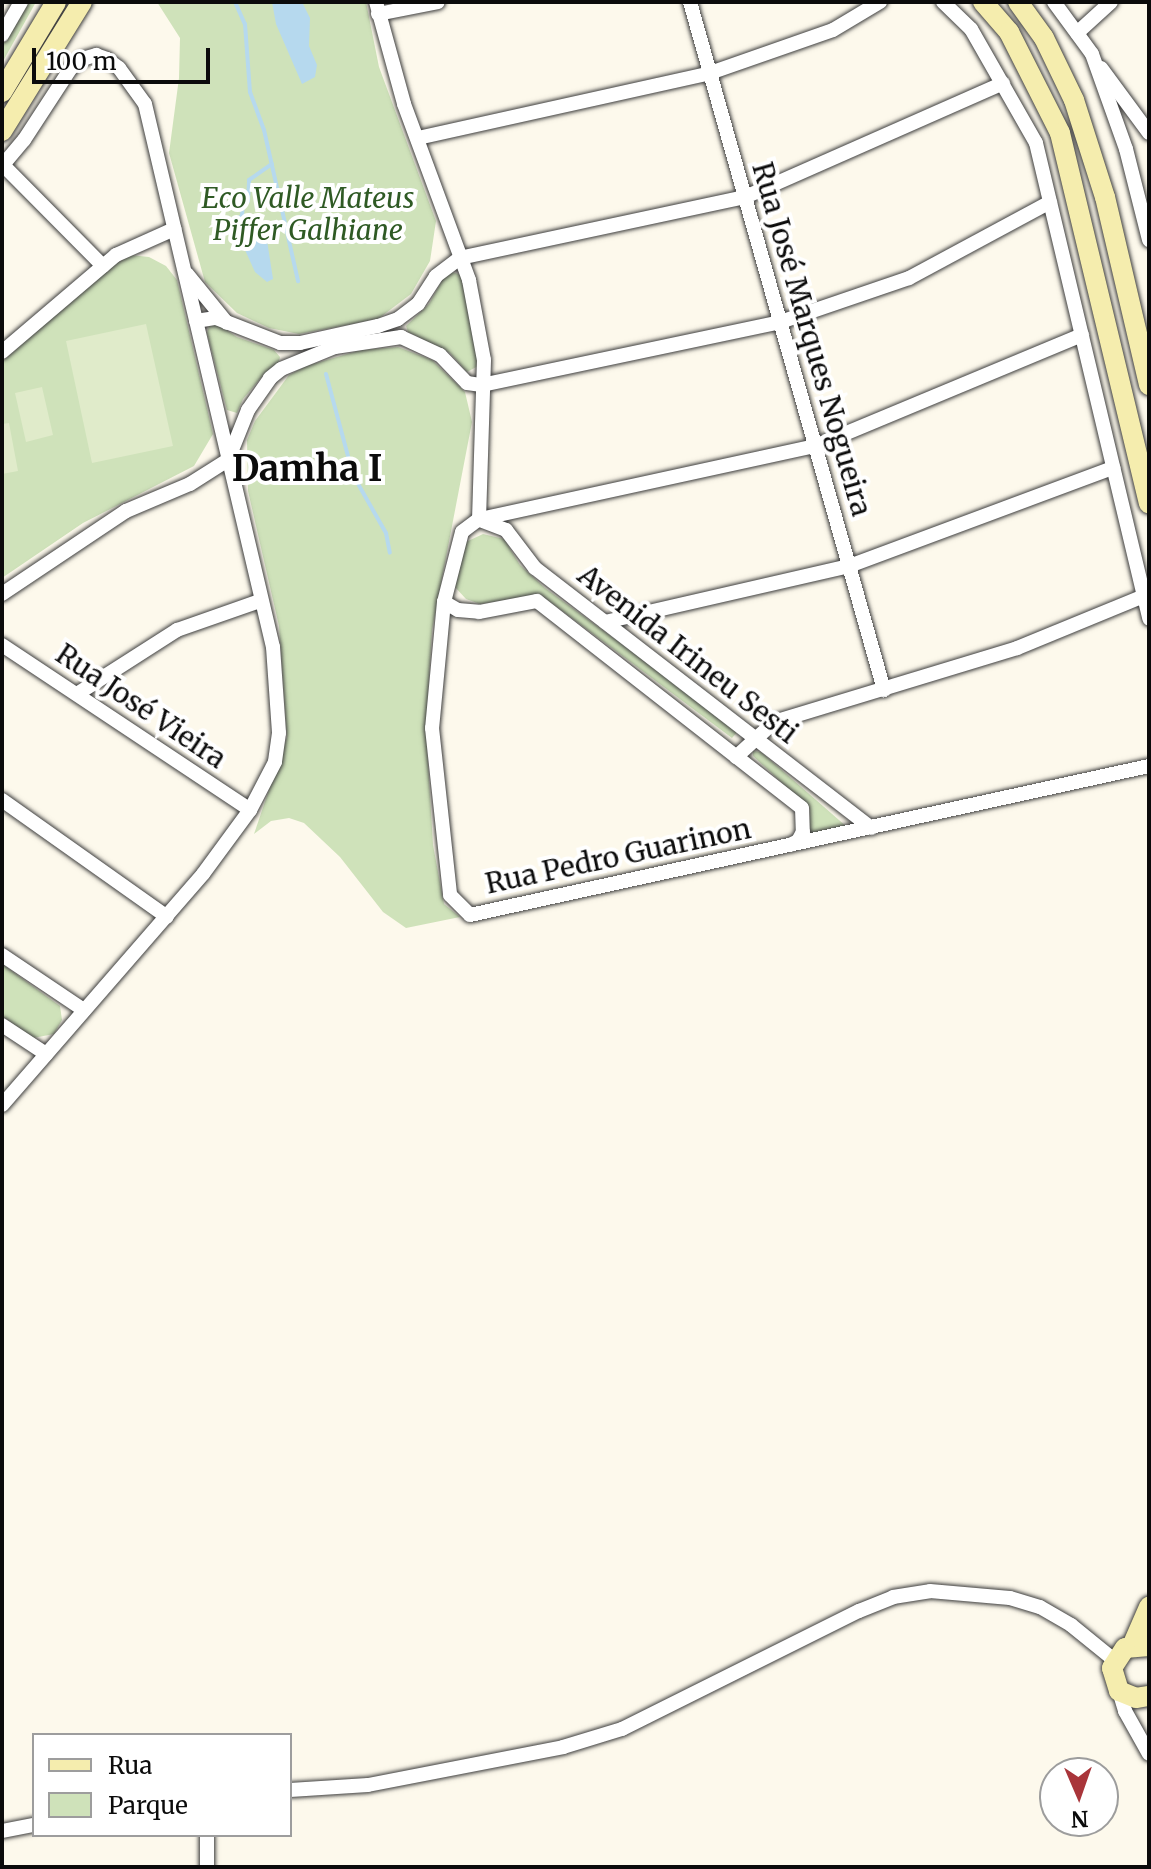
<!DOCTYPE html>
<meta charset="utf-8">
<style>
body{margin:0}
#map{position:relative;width:1151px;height:1869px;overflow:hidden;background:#fdf9ec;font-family:Merriweather,serif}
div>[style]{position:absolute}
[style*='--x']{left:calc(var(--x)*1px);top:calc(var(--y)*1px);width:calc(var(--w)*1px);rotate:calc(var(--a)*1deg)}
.green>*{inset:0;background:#cfe2ba}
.pitch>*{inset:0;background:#e0ebca}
.water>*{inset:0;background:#b6d9ee}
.stream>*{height:4px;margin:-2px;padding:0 2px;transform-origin:2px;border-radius:2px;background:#b6d9ee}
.roads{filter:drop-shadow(0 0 2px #3e3e3e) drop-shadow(0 0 2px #3e3e3e)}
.street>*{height:14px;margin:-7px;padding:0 7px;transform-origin:7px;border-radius:7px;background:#fff}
.secondary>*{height:20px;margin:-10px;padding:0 10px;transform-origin:10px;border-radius:10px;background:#f5edae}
span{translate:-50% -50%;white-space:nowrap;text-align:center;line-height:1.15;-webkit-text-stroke:8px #fff;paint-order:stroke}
.park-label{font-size:28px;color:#2f5a24;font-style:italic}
.street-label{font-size:28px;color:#0b0b0b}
.district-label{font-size:36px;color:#0b0b0b;font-weight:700}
.frame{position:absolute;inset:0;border:4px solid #0b0b0b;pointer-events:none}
.legend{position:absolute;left:32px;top:1733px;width:260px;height:104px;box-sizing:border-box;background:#fff;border:2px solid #9d9d9d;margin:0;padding:10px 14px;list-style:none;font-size:24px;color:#0b0b0b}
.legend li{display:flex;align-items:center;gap:16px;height:40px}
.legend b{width:40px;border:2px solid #9d9d9d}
.north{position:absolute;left:1039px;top:1757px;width:80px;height:80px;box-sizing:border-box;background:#fff;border:2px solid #9d9d9d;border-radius:50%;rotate:178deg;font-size:22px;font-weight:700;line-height:32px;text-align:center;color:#0b0b0b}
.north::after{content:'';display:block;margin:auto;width:28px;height:36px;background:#a9353a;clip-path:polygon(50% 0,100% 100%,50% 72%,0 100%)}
.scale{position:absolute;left:32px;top:48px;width:178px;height:36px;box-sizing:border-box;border:4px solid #0b0b0b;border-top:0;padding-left:10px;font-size:24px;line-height:28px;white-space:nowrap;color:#0b0b0b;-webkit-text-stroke:6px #fff;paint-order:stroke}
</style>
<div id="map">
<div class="green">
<i style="clip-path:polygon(26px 2px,36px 2px,2px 63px,2px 44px)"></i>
<i style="clip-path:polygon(157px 2px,366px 2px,379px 67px,436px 221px,430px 261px,411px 294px,378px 319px,299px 334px,269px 328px,237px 313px,205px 282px,169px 153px,179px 78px,180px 38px)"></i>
<i style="clip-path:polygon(130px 255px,149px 257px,166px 266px,177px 280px,213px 434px,194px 466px,83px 523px,2px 578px,2px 362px,107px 269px)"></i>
<i style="clip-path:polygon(451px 272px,459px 274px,463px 280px,480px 365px,467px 372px,450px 353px,408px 332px,406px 326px,429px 304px,445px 275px)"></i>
<i style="clip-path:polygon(217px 324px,237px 337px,274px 350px,280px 357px,278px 365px,265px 373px,243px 399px,237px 413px,227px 410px,207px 333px,209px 326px)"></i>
<i style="clip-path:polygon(398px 347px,432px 360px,465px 392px,472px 422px,432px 630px,426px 728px,433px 845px,444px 904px,460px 917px,406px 928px,383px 912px,340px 857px,304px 823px,289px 818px,271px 821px,254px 834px,287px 737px,279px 626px,248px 491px,247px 440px,255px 421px,289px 375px,306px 366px,361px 350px)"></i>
<i style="clip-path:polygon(483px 534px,504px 539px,520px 565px,545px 588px,739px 730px,732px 738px,541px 595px,480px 604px,466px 599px,455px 587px,466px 542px)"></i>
<i style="clip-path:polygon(753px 751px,761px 752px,847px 827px,809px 835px,810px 809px,753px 756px)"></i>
<i style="clip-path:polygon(2px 964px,60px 1006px,62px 1020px,54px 1034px,33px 1038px,2px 1016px)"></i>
</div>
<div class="pitch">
<i style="clip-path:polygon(146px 324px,173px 446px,92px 463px,66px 341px)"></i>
<i style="clip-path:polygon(42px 387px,53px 435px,26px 442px,15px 393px)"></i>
<i style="clip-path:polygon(9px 423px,18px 471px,2px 474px,2px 424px)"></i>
</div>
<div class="water">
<i style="clip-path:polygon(272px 2px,302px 2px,310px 18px,309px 46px,317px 65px,315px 77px,302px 84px,276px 24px)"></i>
<i style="clip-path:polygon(250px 227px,262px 228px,266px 234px,273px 279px,267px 282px,255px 272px,245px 250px,242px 233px)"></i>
</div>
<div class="stream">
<i style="--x:235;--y:2;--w:24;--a:66"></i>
<i style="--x:245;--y:24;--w:68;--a:85.8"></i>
<i style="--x:250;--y:92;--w:40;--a:69.8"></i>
<i style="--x:264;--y:130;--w:155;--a:77.3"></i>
<i style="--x:242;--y:237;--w:14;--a:-141"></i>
<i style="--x:231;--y:228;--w:7;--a:-74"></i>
<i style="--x:233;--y:221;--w:10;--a:-29"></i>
<i style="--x:242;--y:216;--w:13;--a:-86"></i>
<i style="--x:243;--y:203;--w:5;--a:-22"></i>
<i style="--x:248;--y:201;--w:21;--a:-87"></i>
<i style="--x:249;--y:180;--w:28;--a:-35"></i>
<i style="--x:326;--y:374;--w:105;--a:75"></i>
<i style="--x:353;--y:475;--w:67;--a:60.4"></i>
<i style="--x:386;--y:533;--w:20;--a:79"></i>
</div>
<div class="roads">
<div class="street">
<i style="--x:376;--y:2;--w:106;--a:74.6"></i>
<i style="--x:404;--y:104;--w:188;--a:69.7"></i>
<i style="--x:469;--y:280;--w:81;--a:79.4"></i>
<i style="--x:484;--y:360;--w:159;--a:91.8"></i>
<i style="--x:690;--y:2;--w:715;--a:74.25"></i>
<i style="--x:943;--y:2;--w:39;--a:44"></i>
<i style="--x:971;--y:29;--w:131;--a:60.3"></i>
<i style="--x:1036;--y:143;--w:489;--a:76.6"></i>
<i style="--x:1054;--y:2;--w:64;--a:53.8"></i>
<i style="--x:1092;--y:54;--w:101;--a:70.3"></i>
<i style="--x:1126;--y:149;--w:94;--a:75.8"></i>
<i style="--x:378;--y:14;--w:61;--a:-11.3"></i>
<i style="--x:1077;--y:33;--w:46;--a:-42.4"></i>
<i style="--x:2;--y:35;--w:38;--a:-60"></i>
<i style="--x:1101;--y:68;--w:81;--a:53.6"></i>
<i style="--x:418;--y:138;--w:299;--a:-12.5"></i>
<i style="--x:710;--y:73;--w:130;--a:-19.3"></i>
<i style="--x:833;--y:30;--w:55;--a:-30.8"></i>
<i style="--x:3;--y:165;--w:142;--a:45.3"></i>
<i style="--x:2;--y:166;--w:34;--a:-50"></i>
<i style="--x:24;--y:140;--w:86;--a:-56.9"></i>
<i style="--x:71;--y:68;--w:14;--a:-39"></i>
<i style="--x:82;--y:59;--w:15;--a:-16"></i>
<i style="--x:96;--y:55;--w:12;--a:20"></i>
<i style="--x:107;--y:59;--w:15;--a:37"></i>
<i style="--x:119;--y:68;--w:44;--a:54.2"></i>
<i style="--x:145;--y:104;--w:558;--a:76.74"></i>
<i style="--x:273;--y:647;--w:86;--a:86"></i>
<i style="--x:279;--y:733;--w:29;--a:98"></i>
<i style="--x:275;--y:762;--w:54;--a:117.5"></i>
<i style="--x:250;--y:810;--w:79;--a:126.3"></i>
<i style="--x:203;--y:874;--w:306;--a:131"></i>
<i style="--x:187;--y:274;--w:63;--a:50.8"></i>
<i style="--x:196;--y:321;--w:20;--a:-9"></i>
<i style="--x:216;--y:318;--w:69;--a:21.3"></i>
<i style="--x:280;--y:343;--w:20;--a:0"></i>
<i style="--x:300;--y:343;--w:80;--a:-12.3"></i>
<i style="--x:378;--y:326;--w:21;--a:-19"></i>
<i style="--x:398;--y:319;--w:25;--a:-37"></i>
<i style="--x:418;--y:304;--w:33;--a:-57"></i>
<i style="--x:436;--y:276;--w:30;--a:-37"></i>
<i style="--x:460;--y:258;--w:291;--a:-12.1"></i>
<i style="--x:745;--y:197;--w:282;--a:-23.8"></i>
<i style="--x:1082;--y:335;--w:289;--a:157.4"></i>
<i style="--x:815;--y:446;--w:344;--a:167.7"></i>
<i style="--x:479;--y:519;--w:21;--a:143"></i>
<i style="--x:462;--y:532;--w:72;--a:104.4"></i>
<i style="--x:444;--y:602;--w:127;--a:95.4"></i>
<i style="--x:432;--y:728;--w:168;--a:83.8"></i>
<i style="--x:450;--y:895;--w:28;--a:45"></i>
<i style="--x:470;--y:915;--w:695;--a:-12.38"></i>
<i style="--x:2;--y:352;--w:150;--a:-40.4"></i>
<i style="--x:116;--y:255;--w:64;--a:-24.1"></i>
<i style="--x:480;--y:520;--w:28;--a:21"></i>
<i style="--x:506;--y:530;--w:48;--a:52.7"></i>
<i style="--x:535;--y:568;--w:425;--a:37.7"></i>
<i style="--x:2;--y:594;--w:149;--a:-33.8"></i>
<i style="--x:126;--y:511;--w:69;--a:-22.9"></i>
<i style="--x:190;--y:484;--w:45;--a:-32.3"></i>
<i style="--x:228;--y:460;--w:54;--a:-68.2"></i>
<i style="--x:248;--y:410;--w:39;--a:-55"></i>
<i style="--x:270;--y:378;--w:14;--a:-39"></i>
<i style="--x:281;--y:369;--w:58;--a:-22.2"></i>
<i style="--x:335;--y:347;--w:67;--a:-8.6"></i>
<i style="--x:401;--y:337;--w:43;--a:24.8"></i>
<i style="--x:440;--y:355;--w:39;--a:46"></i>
<i style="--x:467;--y:383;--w:15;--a:8"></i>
<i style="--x:482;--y:385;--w:305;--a:-11.9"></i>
<i style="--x:780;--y:322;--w:136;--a:-18.8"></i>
<i style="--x:909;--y:278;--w:160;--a:-28.3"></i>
<i style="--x:444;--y:602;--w:16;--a:30"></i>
<i style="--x:458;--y:610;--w:21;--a:5"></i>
<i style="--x:479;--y:612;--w:59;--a:-10.7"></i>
<i style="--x:537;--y:601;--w:336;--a:38"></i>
<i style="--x:802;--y:808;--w:24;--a:88"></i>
<i style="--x:803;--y:832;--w:10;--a:119"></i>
<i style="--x:798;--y:841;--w:9;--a:153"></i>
<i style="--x:605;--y:622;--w:250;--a:-12.9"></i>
<i style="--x:849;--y:566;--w:282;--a:-20.4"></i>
<i style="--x:2;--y:645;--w:298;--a:33.6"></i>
<i style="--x:77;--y:694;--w:119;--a:-32.6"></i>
<i style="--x:177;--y:630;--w:88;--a:-19.3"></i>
<i style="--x:736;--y:757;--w:52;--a:-42.6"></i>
<i style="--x:774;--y:722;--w:254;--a:-16.9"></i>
<i style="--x:1017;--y:648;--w:137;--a:-22.3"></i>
<i style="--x:2;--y:800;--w:202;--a:35.3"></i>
<i style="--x:2;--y:955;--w:99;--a:33.9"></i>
<i style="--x:2;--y:1025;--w:53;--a:33.4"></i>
<i style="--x:1119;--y:1691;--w:21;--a:73"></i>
<i style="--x:1125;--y:1711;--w:49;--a:60.8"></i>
<i style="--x:290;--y:1790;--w:78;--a:-3.7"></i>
<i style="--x:368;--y:1785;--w:199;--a:-11"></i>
<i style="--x:563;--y:1747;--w:62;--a:-17"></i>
<i style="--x:622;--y:1729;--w:265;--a:-26.5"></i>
<i style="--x:859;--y:1611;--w:37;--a:-22"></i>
<i style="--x:893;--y:1597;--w:37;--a:-9"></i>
<i style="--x:930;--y:1591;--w:80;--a:5"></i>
<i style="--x:1010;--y:1598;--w:31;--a:17"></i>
<i style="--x:1040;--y:1607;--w:36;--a:30"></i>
<i style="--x:1071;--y:1625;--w:55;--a:39.1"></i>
<i style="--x:2;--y:1831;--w:33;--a:-11"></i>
<i style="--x:207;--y:1867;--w:32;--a:-90"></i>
</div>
<div class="secondary">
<i style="--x:983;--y:2;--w:40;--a:49"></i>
<i style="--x:1009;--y:32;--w:113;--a:63.2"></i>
<i style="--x:1060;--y:133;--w:381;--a:76.5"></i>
<i style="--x:1018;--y:2;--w:44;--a:54.2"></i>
<i style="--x:1044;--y:38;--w:69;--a:64.2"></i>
<i style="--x:1074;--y:100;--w:102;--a:72.3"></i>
<i style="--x:1105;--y:197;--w:193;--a:76.8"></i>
<i style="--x:2;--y:92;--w:105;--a:-59"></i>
<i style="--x:2;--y:131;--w:152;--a:-58.2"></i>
<i style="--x:1132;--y:1646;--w:43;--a:-66.4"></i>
<i style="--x:1149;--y:1646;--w:24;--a:175"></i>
<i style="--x:1125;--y:1648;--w:24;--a:123"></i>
<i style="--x:1112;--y:1668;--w:24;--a:73"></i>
<i style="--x:1119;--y:1691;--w:18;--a:22"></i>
<i style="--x:1136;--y:1698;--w:13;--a:-9"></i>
</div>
</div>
<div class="park-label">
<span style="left:308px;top:214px">Eco Valle Mateus<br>Piffer Galhiane</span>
</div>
<div class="street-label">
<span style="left:812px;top:339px;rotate:74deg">Rua José Marques Nogueira</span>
<span style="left:688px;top:654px;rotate:38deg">Avenida Irineu Sesti</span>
<span style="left:141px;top:706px;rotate:34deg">Rua José Vieira</span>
<span style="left:618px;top:856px;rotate:-12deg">Rua Pedro Guarinon</span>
</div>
<div class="district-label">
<span style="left:307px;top:469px">Damha I</span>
</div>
<div class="frame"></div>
<ul class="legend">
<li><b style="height:10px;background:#f5edae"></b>Rua</li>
<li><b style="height:22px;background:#cfe2ba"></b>Parque</li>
</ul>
<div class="north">N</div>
<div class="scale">100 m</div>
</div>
